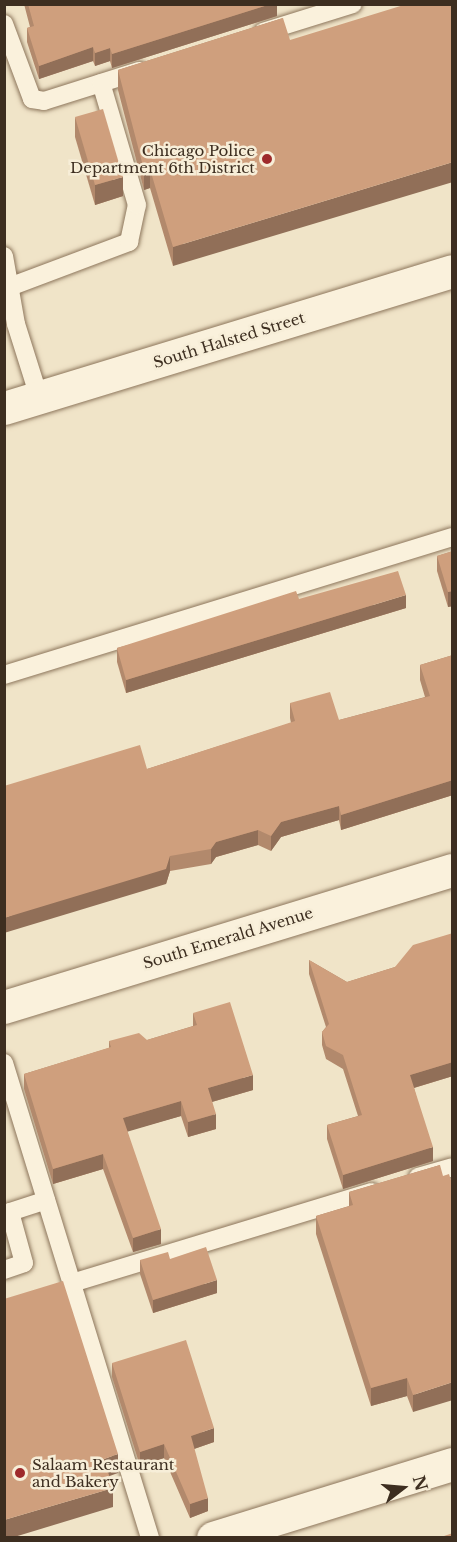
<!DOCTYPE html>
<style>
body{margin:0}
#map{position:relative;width:457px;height:1542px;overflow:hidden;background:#f0e4c8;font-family:"Libre Baskerville",serif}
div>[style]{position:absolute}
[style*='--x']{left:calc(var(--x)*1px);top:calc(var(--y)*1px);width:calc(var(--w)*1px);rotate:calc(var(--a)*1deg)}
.roads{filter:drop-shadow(0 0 2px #8d765c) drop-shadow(0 0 2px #8d765c)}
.lane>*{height:18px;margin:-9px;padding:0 9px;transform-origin:9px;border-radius:9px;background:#faf1dc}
.street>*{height:33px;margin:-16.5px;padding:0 16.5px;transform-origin:16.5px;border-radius:16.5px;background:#faf1dc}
.secondary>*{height:33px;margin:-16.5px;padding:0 16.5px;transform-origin:16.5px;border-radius:16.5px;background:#faf1dc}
.wall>*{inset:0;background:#b2896c}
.shaded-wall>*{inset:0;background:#916f58}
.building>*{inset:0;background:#cf9f7d}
.dots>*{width:16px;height:16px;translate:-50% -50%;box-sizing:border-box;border:3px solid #f7eed8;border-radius:50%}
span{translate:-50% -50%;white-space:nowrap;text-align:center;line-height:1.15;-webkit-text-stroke:5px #f7eed8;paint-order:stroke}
.poi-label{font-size:15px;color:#3d2e20}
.right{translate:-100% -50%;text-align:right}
.left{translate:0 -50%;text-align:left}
.street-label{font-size:15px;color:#3d2e20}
.frame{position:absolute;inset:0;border:6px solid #3d2e20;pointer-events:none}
.north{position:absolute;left:373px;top:1458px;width:60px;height:60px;-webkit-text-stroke:4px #f7eed8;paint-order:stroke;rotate:74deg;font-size:16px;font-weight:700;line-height:24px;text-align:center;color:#3d2e20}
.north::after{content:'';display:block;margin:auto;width:21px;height:27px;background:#3d2e20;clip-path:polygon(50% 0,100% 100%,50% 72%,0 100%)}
</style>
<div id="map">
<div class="roads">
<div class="lane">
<i style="--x:4;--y:24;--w:80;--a:69.5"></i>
<i style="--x:32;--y:99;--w:12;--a:9"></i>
<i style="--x:44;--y:101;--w:100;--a:-17.5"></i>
<i style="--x:263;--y:32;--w:94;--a:-17.3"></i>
<i style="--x:4;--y:256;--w:69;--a:80"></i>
<i style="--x:16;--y:324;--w:77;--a:72.5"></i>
<i style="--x:4;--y:289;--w:134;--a:-20.6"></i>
<i style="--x:129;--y:242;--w:38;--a:-78"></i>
<i style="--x:137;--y:205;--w:127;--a:-106.4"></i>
<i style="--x:4;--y:675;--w:469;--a:-17.1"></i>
<i style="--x:4;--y:1063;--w:497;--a:72.9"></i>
<i style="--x:418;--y:1177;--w:35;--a:-16"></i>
<i style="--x:4;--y:1270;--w:21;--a:-19"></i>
<i style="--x:24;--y:1263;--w:53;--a:-105.4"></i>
<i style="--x:10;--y:1212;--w:38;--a:-18"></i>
<i style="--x:72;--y:1283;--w:313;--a:-16.9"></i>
</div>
<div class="street">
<i style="--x:4;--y:1007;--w:468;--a:-17"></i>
<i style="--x:213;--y:1538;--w:250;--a:-17.2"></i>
</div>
<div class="secondary">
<i style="--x:4;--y:408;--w:468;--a:-17"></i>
</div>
</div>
<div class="wall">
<i style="clip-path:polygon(24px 4px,277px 4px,277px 16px,112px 68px,110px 61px,95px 66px,93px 61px,39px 79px,27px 42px,27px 28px,30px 27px)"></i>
<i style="clip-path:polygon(283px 18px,173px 266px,150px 188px,144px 190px,118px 90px,118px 70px)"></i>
<i style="clip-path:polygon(75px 117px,123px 196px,95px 205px,75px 137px)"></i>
<i style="clip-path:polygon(453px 551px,453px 606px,448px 607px,437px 571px,437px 556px)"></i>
<i style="clip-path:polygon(299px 599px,406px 608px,126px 693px,117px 662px,117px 648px)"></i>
<i style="clip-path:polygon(453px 655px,453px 795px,341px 830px,339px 820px,281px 837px,271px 851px,258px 845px,216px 857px,211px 864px,170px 871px,166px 884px,147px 769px,291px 723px,290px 718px,290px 703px,339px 720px,425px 697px,420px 680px,420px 665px)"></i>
<i style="clip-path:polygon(453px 933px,453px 1076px,414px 1088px,433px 1161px,343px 1189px,327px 1139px,327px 1125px,358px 1116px,343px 1069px,326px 1059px,322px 1045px,322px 1032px,326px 1027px,309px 974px,309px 960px,347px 982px,395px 967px)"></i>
<i style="clip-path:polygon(193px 1013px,253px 1090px,212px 1102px,216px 1129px,188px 1137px,181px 1116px,127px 1131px,161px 1244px,133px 1252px,103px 1169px,53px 1184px,24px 1089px,24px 1074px,109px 1048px,109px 1041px,147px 1040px,193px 1026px)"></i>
<i style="clip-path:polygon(440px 1165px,413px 1412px,407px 1396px,371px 1406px,316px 1234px,316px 1216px,349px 1206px,349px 1192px)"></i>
<i style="clip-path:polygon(170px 1259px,217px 1293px,153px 1313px,140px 1274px,140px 1260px)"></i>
<i style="clip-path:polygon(112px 1363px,214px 1442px,194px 1449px,208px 1511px,190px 1518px,164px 1458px,140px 1466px,112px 1377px)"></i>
</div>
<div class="shaded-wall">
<i style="clip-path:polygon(271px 4px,277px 4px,277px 16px,112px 68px,112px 54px)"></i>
<i style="clip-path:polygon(93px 47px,93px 61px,39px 79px,39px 66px)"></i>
<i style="clip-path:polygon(110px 48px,110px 61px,95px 66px,95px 53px)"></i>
<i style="clip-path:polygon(453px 162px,453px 182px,173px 266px,173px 247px)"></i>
<i style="clip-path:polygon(150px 169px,150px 188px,144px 190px,144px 170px)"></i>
<i style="clip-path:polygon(123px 177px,123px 196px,95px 205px,95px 185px)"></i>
<i style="clip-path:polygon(453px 591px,453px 606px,448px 607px,448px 592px)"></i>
<i style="clip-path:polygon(406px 595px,406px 608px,126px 693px,126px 680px)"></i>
<i style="clip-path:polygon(453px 780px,453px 795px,341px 830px,341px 815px)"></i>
<i style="clip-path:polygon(339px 806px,339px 820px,281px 837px,271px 851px,271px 836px,281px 822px)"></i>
<i style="clip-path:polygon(258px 830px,258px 845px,216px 857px,211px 864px,211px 849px,216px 842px)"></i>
<i style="clip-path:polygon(170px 856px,170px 871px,166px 884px,4px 933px,4px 918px)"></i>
<i style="clip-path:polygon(453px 1062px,453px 1076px,410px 1089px,410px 1075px)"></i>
<i style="clip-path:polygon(253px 1075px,253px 1090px,208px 1103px,208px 1088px)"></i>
<i style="clip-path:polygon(181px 1101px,181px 1116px,123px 1133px,123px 1118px)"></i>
<i style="clip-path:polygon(216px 1114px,216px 1129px,188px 1137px,188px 1122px)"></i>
<i style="clip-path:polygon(433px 1147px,433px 1161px,343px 1189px,343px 1175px)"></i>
<i style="clip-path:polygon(103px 1154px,103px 1169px,53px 1184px,53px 1169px)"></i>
<i style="clip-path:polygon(161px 1229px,161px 1244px,133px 1252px,133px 1238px)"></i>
<i style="clip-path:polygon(217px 1280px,217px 1293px,153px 1313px,153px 1300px)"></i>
<i style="clip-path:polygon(407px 1378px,407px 1396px,371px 1406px,371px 1388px)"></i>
<i style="clip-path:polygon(453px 1382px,453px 1400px,413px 1412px,413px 1395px)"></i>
<i style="clip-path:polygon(214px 1428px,214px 1442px,191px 1450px,191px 1436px)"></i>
<i style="clip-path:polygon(164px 1444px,164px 1458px,140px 1466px,140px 1452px)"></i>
<i style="clip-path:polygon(118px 1454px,118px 1473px,104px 1478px,104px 1459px)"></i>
<i style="clip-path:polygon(113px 1488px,113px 1507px,11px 1538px,4px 1538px,4px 1520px)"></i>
<i style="clip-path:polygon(208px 1498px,208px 1511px,190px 1518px,190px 1504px)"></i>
</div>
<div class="building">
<i style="clip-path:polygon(28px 4px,271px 4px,112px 54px,110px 48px,95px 53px,93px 47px,39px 66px,27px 28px,34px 26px)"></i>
<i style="clip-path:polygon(407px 4px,453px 4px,453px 162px,173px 247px,150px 169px,144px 170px,118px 70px,283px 18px,290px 40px)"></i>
<i style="clip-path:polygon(103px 109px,123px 177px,95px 185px,75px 117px)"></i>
<i style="clip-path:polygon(453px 551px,453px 591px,448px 592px,437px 556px)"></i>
<i style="clip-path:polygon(398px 571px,406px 595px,126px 680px,117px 648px,296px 591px,299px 599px)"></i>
<i style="clip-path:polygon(453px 655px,453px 780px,341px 815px,339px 806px,281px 822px,271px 836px,258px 830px,216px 842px,211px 849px,170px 856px,166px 869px,4px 918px,4px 786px,140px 745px,147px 769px,295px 721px,290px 703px,330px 692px,339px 720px,430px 696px,420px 665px)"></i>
<i style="clip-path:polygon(453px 933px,453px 1062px,410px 1075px,433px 1147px,343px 1175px,327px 1125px,362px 1115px,343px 1055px,326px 1046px,322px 1032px,329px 1024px,309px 960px,347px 982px,395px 967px,413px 945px)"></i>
<i style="clip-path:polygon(230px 1002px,253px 1075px,208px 1088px,216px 1114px,188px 1122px,181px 1101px,123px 1118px,161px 1229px,133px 1238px,103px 1154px,53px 1169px,24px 1074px,111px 1047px,109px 1041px,139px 1033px,147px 1040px,197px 1025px,193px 1013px)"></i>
<i style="clip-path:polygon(440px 1165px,443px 1176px,449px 1174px,453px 1187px,453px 1382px,413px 1395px,407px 1378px,371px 1388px,316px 1216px,353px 1205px,349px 1192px)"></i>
<i style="clip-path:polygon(206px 1247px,217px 1280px,153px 1300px,140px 1260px,168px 1252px,170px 1259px)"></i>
<i style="clip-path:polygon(63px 1281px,118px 1454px,104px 1459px,113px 1488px,4px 1520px,4px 1299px)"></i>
<i style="clip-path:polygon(186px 1340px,214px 1428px,191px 1436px,208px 1498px,190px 1504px,164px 1444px,140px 1452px,112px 1363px)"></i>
<i style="clip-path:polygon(453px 1533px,453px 1538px,438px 1538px)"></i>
</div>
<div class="dots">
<i style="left:267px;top:159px;background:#9e2a2b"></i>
<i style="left:20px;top:1473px;background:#9e2a2b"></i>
</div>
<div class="poi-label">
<span class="right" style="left:255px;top:159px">Chicago Police<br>Department 6th District</span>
<span class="left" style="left:32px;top:1473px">Salaam Restaurant<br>and Bakery</span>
</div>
<div class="street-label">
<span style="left:229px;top:340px;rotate:-17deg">South Halsted Street</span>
<span style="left:228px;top:938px;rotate:-17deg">South Emerald Avenue</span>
</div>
<div class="frame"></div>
<div class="north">N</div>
</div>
